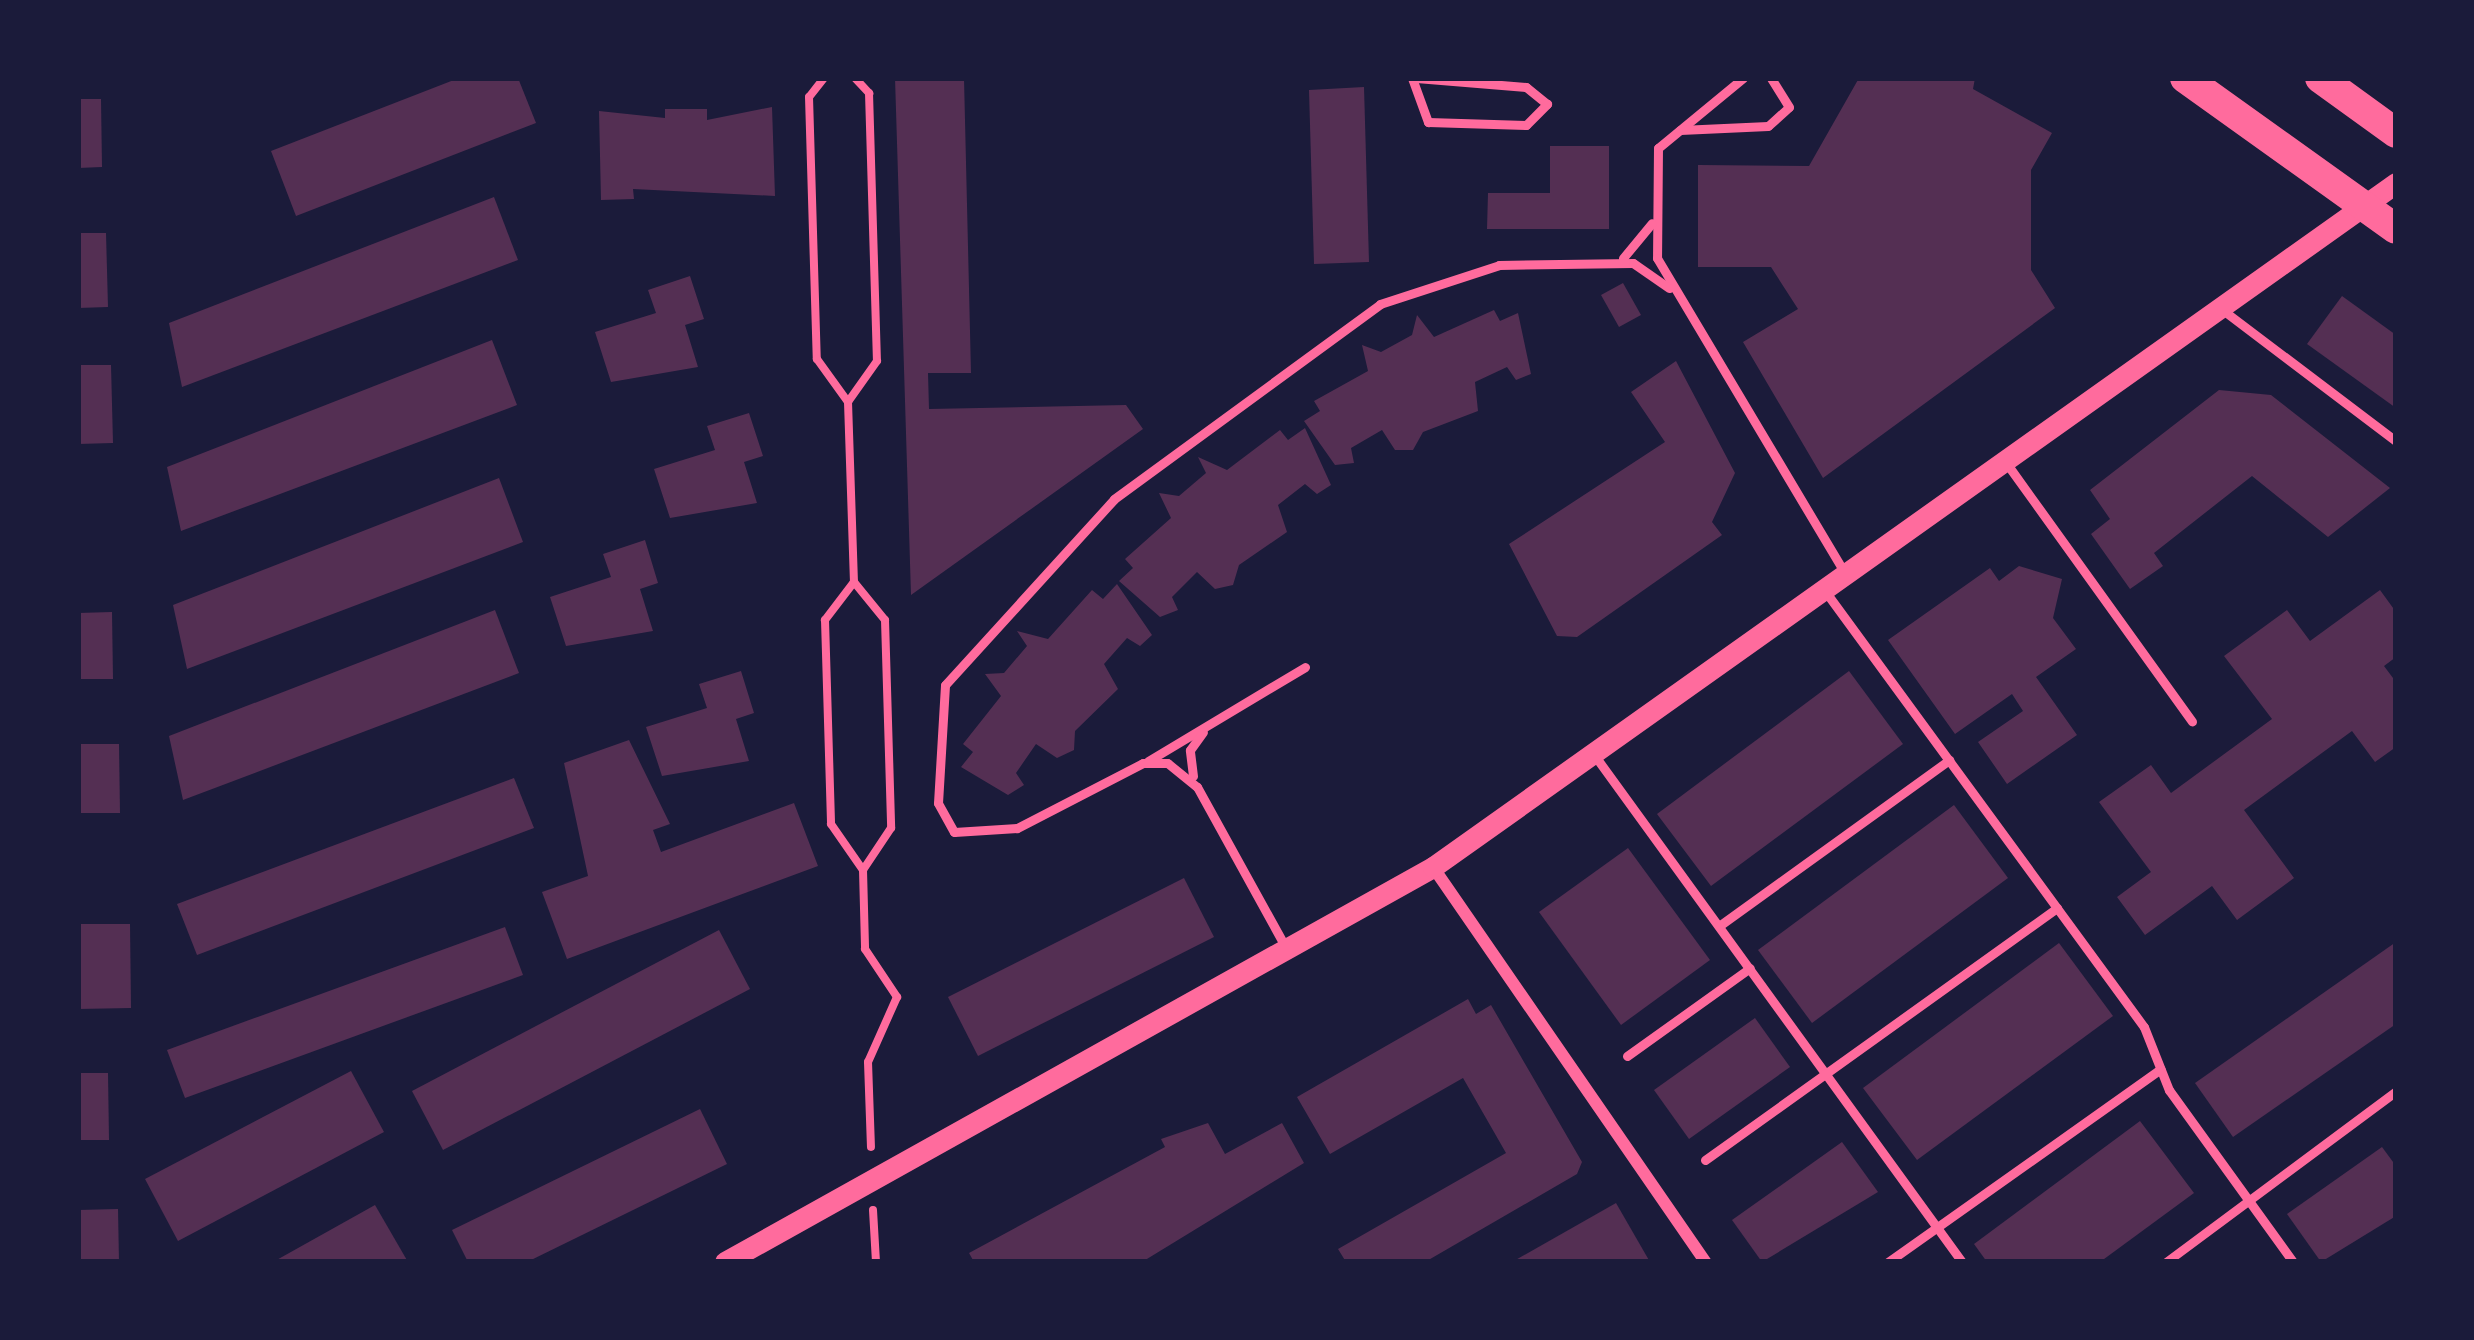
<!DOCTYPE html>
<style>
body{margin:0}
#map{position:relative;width:2474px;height:1340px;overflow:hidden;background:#1b1b3a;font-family:"Zilla Slab",serif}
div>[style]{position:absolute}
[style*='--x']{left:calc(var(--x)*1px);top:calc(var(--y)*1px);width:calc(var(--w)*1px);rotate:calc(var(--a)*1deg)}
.building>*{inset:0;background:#542f53}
.path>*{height:8px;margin:-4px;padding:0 4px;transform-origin:4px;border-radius:4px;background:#ff6b9d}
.service>*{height:9px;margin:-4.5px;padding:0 4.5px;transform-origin:4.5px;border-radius:4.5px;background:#ff6b9d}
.minor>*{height:12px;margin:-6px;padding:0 6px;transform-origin:6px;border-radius:6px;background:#ff6b9d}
.tertiary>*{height:21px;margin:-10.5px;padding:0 10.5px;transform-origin:10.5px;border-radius:10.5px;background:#ff6b9d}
.primary>*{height:30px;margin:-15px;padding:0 15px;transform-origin:15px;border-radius:15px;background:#ff6b9d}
span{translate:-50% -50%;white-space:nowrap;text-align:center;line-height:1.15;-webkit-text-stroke:12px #1b1b3a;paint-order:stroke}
.frame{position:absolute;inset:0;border:81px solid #1b1b3a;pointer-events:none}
</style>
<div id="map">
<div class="building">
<i style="clip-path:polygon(459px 78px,518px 78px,536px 123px,296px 216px,271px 151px)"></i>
<i style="clip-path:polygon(895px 78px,964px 78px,971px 373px,928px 373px,929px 409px,1126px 405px,1143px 429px,911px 595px)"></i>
<i style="clip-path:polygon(1859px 78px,1975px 78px,1973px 89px,2052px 133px,2031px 170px,2031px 270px,2055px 308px,1823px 478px,1743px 342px,1798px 309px,1771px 267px,1698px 267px,1698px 165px,1809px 166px)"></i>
<i style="clip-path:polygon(1364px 87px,1369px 262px,1314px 264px,1309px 90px)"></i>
<i style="clip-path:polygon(78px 99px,101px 99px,102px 167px,78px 168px)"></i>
<i style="clip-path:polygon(772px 107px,775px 196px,633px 189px,634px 199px,601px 200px,599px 111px,665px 118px,665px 109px,707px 109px,707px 120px)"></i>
<i style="clip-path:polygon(1550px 146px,1609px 146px,1609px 229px,1487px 229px,1488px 193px,1550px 193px)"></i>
<i style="clip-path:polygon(494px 197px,518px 260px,182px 387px,169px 323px)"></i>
<i style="clip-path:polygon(78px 233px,106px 233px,108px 307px,78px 308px)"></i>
<i style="clip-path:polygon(690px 276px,704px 319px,685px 325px,698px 367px,611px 382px,595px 332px,656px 313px,648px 290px)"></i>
<i style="clip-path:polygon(1623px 283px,1641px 315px,1619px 327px,1601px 295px)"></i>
<i style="clip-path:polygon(2342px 296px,2396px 335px,2396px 408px,2307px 344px)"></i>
<i style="clip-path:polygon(1494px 310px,1500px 321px,1518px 313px,1531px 374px,1516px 380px,1507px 367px,1475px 382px,1478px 411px,1423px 432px,1413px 450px,1395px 450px,1382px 430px,1351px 448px,1354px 463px,1335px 465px,1304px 421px,1320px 411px,1314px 401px,1368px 371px,1362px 345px,1381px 352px,1412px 335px,1417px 315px,1434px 337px)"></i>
<i style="clip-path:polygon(492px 340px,517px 405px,181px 531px,167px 467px)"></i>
<i style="clip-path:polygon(1676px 361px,1735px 473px,1712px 522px,1722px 535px,1577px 637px,1557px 636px,1509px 544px,1665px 442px,1631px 392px)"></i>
<i style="clip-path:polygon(78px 365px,111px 365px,113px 443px,78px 444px)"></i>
<i style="clip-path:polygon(2219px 390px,2271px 395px,2390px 488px,2328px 537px,2252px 476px,2154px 553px,2163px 566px,2130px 589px,2091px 534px,2110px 519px,2090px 490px)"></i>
<i style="clip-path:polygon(749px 413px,763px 456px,744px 462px,757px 503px,670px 518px,654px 469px,715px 450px,707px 426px)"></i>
<i style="clip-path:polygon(1305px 428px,1331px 485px,1317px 494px,1305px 484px,1278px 505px,1287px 532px,1239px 565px,1233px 585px,1215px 589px,1197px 572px,1172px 597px,1178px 610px,1160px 617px,1119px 581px,1133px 568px,1125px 559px,1171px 518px,1159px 493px,1179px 496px,1206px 473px,1198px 457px,1227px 470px,1280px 430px,1288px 440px)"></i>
<i style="clip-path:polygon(499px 478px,523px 542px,187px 669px,173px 605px)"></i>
<i style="clip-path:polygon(645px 540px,658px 583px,640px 589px,653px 631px,566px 646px,550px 597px,611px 577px,603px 554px)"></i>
<i style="clip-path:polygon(2019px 566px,2062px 579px,2053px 618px,2076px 649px,2036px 677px,2077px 735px,2007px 784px,1978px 742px,2023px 711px,2012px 694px,1955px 734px,1888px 640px,1990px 568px,1999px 581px)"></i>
<i style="clip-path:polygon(1117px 584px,1152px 635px,1140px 646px,1127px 638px,1104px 664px,1118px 689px,1075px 731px,1074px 750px,1057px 758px,1036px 744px,1016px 773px,1024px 785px,1008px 795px,961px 767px,973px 752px,963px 744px,1001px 696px,985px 674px,1004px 673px,1027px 646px,1017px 631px,1048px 639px,1092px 590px,1103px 599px)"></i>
<i style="clip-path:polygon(2380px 590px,2396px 612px,2396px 657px,2384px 666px,2396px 682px,2396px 747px,2375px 762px,2352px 731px,2244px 810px,2294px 878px,2237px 920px,2212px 886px,2145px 935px,2117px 897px,2151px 872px,2099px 802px,2151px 765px,2171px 793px,2272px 719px,2224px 656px,2287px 610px,2310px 641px)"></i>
<i style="clip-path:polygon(495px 610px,519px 673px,183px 800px,169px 736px)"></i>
<i style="clip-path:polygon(112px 612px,113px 679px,78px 679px,78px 613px)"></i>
<i style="clip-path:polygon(741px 671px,754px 713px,736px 719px,749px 761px,662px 776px,646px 727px,707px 708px,699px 684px)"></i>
<i style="clip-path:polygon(1849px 671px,1903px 744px,1711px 886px,1657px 814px)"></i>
<i style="clip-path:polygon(629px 740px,670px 824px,653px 830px,661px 852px,794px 803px,818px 866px,567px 959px,542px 892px,588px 876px,564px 763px)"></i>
<i style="clip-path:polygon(78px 744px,119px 744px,120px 813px,78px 813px)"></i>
<i style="clip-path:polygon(514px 778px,534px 828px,197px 955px,177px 904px)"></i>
<i style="clip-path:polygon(1954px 805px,2008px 878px,1812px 1023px,1758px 950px)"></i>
<i style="clip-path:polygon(1628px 848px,1710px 960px,1621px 1025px,1539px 912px)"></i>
<i style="clip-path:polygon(1184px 878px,1214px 937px,978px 1056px,948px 997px)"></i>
<i style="clip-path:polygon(78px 924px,130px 924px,131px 1008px,78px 1009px)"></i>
<i style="clip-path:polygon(505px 927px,523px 975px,185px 1098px,167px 1050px)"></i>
<i style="clip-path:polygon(719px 930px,750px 989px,443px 1150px,412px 1091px)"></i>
<i style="clip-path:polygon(2396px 942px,2396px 1024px,2233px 1137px,2195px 1083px)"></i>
<i style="clip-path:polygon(2059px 943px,2113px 1016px,1917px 1160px,1863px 1088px)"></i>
<i style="clip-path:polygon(1468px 999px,1476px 1014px,1491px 1005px,1582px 1162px,1577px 1174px,1425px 1262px,1346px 1262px,1338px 1249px,1506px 1153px,1463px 1078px,1330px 1154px,1297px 1097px)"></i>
<i style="clip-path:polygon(1755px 1018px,1790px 1067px,1689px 1139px,1654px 1090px)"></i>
<i style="clip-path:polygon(351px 1071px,384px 1132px,178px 1241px,145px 1179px)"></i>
<i style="clip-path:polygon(78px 1073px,108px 1073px,109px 1140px,78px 1140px)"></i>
<i style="clip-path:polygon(700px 1109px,727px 1164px,527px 1262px,468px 1262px,452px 1230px)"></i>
<i style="clip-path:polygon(2140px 1121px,2194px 1193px,2100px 1262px,1987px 1262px,1974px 1244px)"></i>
<i style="clip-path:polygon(1208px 1123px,1225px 1154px,1282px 1123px,1304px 1163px,1142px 1262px,974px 1262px,969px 1253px,1165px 1147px,1161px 1139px)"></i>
<i style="clip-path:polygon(1842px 1142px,1878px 1192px,1762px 1262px,1732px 1220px)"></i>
<i style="clip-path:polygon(2382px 1147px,2396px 1166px,2396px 1216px,2321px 1262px,2287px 1214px)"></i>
<i style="clip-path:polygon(1616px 1203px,1650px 1262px,1512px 1262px)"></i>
<i style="clip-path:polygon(375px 1205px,408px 1262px,273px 1262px)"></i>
<i style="clip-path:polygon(118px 1209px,119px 1262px,78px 1262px,78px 1210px)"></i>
</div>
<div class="path">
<i style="--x:824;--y:78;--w:24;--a:128"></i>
<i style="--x:809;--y:97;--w:262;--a:88.3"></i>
<i style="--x:817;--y:359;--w:53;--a:54.2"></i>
<i style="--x:855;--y:78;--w:21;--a:47"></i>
<i style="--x:869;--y:93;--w:268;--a:88.3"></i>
<i style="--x:877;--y:361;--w:50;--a:125.3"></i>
<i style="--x:848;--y:402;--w:180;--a:88.1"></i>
<i style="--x:854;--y:582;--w:49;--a:50.8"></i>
<i style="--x:885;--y:620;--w:208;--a:88.3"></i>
<i style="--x:891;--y:828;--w:50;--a:123.7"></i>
<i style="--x:863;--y:870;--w:79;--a:88.5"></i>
<i style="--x:865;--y:949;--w:58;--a:56.3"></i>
<i style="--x:897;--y:997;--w:71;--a:114"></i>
<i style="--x:868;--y:1062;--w:85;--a:88"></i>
<i style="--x:854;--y:582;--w:48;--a:127.3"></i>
<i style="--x:825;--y:620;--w:204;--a:88.3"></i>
<i style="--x:831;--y:824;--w:56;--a:55.2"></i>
<i style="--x:873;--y:1210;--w:52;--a:86.7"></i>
</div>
<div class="service">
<i style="--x:1412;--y:78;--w:47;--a:70"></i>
<i style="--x:1428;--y:122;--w:98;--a:1.8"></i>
<i style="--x:1526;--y:125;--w:30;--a:-45"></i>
<i style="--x:1547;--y:104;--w:27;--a:-141"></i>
<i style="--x:1526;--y:87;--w:110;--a:-175.3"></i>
<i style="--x:1743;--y:78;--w:110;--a:140.5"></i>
<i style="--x:1658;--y:148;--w:110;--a:90.5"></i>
<i style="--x:1657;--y:258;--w:365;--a:59.2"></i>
<i style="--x:1680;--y:130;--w:88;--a:-2.6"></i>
<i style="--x:1768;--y:126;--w:28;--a:-42"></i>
<i style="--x:1789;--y:107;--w:34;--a:-122"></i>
<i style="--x:1623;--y:258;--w:45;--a:-50.4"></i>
<i style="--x:2224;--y:311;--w:216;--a:37.1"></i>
<i style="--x:2007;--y:464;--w:317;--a:54.3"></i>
<i style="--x:1825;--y:591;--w:540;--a:53.81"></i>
<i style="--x:2144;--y:1027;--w:68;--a:68.4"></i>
<i style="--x:2169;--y:1090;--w:212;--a:54.2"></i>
<i style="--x:1595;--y:756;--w:625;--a:54.05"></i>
<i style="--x:1148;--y:761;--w:183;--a:-30.9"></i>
<i style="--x:1193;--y:776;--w:26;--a:-97"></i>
<i style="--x:1190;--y:750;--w:22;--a:-54"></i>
<i style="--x:1719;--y:926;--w:284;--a:-35.8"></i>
<i style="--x:1286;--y:948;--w:184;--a:-118.9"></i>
<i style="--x:1197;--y:787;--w:38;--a:-141"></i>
<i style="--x:1167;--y:763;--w:24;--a:180"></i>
<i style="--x:1143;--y:763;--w:142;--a:152.7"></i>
<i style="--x:1017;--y:828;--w:63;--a:176.4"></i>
<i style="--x:954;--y:832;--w:33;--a:-119"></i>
<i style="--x:938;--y:803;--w:118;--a:-86.6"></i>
<i style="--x:945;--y:685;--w:251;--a:-47.7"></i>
<i style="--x:1114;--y:499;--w:330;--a:-36.2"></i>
<i style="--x:1380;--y:304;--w:125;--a:-18.1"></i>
<i style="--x:1499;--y:265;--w:134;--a:-0.9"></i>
<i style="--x:1633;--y:263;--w:44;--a:34.8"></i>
<i style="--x:1627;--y:1056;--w:151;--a:-35.6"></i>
<i style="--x:1705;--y:1160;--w:433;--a:-35.6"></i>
<i style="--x:1888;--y:1262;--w:334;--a:-35.3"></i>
<i style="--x:2166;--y:1262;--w:287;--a:-36.6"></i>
</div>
<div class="minor">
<i style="--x:1433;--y:867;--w:480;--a:55.4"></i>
</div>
<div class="tertiary">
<i style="--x:725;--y:1262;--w:811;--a:-29.16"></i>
<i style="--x:1433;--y:867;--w:1181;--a:-35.39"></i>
</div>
<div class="primary">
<i style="--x:2185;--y:78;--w:259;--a:35.6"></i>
<i style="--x:2320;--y:78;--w:94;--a:35.9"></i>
</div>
<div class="frame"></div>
</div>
